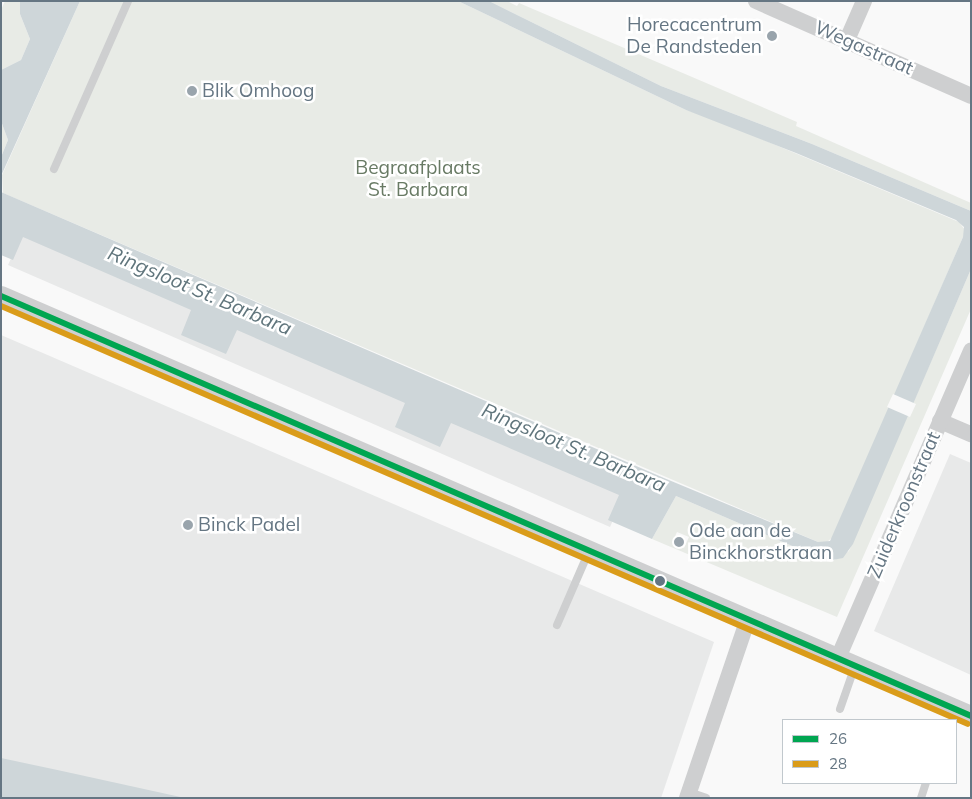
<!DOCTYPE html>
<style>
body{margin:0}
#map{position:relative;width:972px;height:799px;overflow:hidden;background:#f9f9f9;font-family:Mulish,sans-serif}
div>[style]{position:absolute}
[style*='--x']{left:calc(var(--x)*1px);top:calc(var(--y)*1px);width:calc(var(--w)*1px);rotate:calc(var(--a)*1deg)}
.built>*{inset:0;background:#e8e9e9}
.green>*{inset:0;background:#e8ebe6}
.water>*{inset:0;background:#ced6d9}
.pier>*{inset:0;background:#f9f9f9}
.service>*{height:8px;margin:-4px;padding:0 4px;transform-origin:4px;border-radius:4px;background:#cecfd0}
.minor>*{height:16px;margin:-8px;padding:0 8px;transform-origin:8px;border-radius:8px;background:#cecfd0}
.tertiary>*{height:20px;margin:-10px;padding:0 10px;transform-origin:10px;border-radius:10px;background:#cecfd0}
.bus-1>*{height:6px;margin:-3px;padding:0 3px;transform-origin:3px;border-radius:3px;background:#00a651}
.bus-2>*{height:6px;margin:-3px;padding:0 3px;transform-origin:3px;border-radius:3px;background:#da9c1a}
.dots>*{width:14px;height:14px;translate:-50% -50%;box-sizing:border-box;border:2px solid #fff;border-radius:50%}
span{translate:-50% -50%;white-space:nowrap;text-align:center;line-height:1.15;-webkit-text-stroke:5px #fff;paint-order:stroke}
.poi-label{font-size:19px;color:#657683}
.right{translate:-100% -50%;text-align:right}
.left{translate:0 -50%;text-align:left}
.street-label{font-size:19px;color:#657683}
.park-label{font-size:19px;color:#687a64}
.water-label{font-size:20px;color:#60757c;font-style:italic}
.frame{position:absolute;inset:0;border:2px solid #657683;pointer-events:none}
.legend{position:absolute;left:782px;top:719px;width:175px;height:65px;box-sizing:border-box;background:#fff;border:1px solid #c1c8cd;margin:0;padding:6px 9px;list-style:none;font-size:15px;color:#657683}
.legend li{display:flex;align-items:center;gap:10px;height:25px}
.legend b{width:25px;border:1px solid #c1c8cd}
</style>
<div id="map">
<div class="built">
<i style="clip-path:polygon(23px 232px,626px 490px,610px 527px,8px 265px)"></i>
<i style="clip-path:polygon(1px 335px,714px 642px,661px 798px,118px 798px,1px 768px)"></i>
<i style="clip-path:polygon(950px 454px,971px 463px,971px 675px,874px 631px)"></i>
</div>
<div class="green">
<i style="clip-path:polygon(5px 1px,20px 1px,20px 14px,30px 39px,21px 60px,1px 70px,1px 10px)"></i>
<i style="clip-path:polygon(80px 1px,458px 1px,686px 110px,709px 117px,959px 222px,965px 230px,963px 237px,834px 536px,827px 542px,818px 542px,3px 193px,2px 175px)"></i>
<i style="clip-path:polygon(489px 1px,507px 1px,517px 6px,519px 3px,797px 122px,796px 126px,971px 203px,971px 211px,812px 144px,661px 86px)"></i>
<i style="clip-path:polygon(1px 121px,8px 140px,1px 157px)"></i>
<i style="clip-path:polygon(evenodd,971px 269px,971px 309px,837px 617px,652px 539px,676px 496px,827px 561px,831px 562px,849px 551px,971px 269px,677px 532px,689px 537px,684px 548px,672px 543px,677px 532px)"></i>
</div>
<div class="water">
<i style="clip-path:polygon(20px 1px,80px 1px,1px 176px,1px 157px,8px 140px,1px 121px,1px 70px,21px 60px,30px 39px,20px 14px)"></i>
<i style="clip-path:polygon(458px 1px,489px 1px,661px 86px,812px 144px,971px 211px,971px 269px,853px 544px,843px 558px,827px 561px,676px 496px,652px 539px,608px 520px,619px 495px,451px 423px,440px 447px,395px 427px,405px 403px,237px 330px,226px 354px,181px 335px,191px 310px,23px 237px,13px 260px,1px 255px,1px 192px,664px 478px,818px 542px,830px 541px,963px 237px,964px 227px,956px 220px,796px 153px,686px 110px)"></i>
<i style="clip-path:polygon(1px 758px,62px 771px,185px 798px,1px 798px)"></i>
</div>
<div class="pier">
<i style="clip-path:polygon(893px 394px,916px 404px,910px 417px,887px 407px)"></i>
</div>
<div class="service">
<i style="--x:54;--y:169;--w:184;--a:-66.2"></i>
<i style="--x:557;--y:625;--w:81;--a:-66.6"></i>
<i style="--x:840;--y:709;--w:46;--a:-70.8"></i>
<i style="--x:689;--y:792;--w:18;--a:19"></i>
<i style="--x:921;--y:798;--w:16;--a:-72"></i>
</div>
<div class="minor">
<i style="--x:756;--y:1;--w:235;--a:23.8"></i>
<i style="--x:847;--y:40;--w:43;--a:-66.4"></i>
<i style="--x:940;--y:421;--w:34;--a:23"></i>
<i style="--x:838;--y:658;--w:335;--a:-66.6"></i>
<i style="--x:687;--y:798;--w:189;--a:-71.2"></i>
</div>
<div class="tertiary">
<i style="--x:1;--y:296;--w:1057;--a:23.41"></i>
</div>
<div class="bus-1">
<i style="--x:1;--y:296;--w:1057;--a:23.41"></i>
</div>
<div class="bus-2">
<i style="--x:1;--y:306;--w:1053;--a:23.38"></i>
</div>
<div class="dots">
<i style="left:772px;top:36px;background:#99a4ac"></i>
<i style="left:192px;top:91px;background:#99a4ac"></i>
<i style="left:188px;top:525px;background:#99a4ac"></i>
<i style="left:679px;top:542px;background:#99a4ac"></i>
<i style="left:660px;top:581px;background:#657683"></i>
</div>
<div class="poi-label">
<span class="right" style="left:762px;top:36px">Horecacentrum<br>De Randsteden</span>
<span class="left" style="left:202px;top:91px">Blik Omhoog</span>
<span class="left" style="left:198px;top:525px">Binck Padel</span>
<span class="left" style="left:689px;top:542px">Ode aan de<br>Binckhorstkraan</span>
</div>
<div class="street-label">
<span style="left:864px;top:48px;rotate:24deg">Wegastraat</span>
<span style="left:904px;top:505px;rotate:-67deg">Zuiderkroonstraat</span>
</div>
<div class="park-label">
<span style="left:418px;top:179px">Begraafplaats<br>St. Barbara</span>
</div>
<div class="water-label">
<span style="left:200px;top:290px;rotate:23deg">Ringsloot St. Barbara</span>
<span style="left:574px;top:447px;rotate:23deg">Ringsloot St. Barbara</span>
</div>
<div class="frame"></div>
<ul class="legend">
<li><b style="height:6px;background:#00a651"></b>26</li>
<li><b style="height:6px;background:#da9c1a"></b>28</li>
</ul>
</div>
